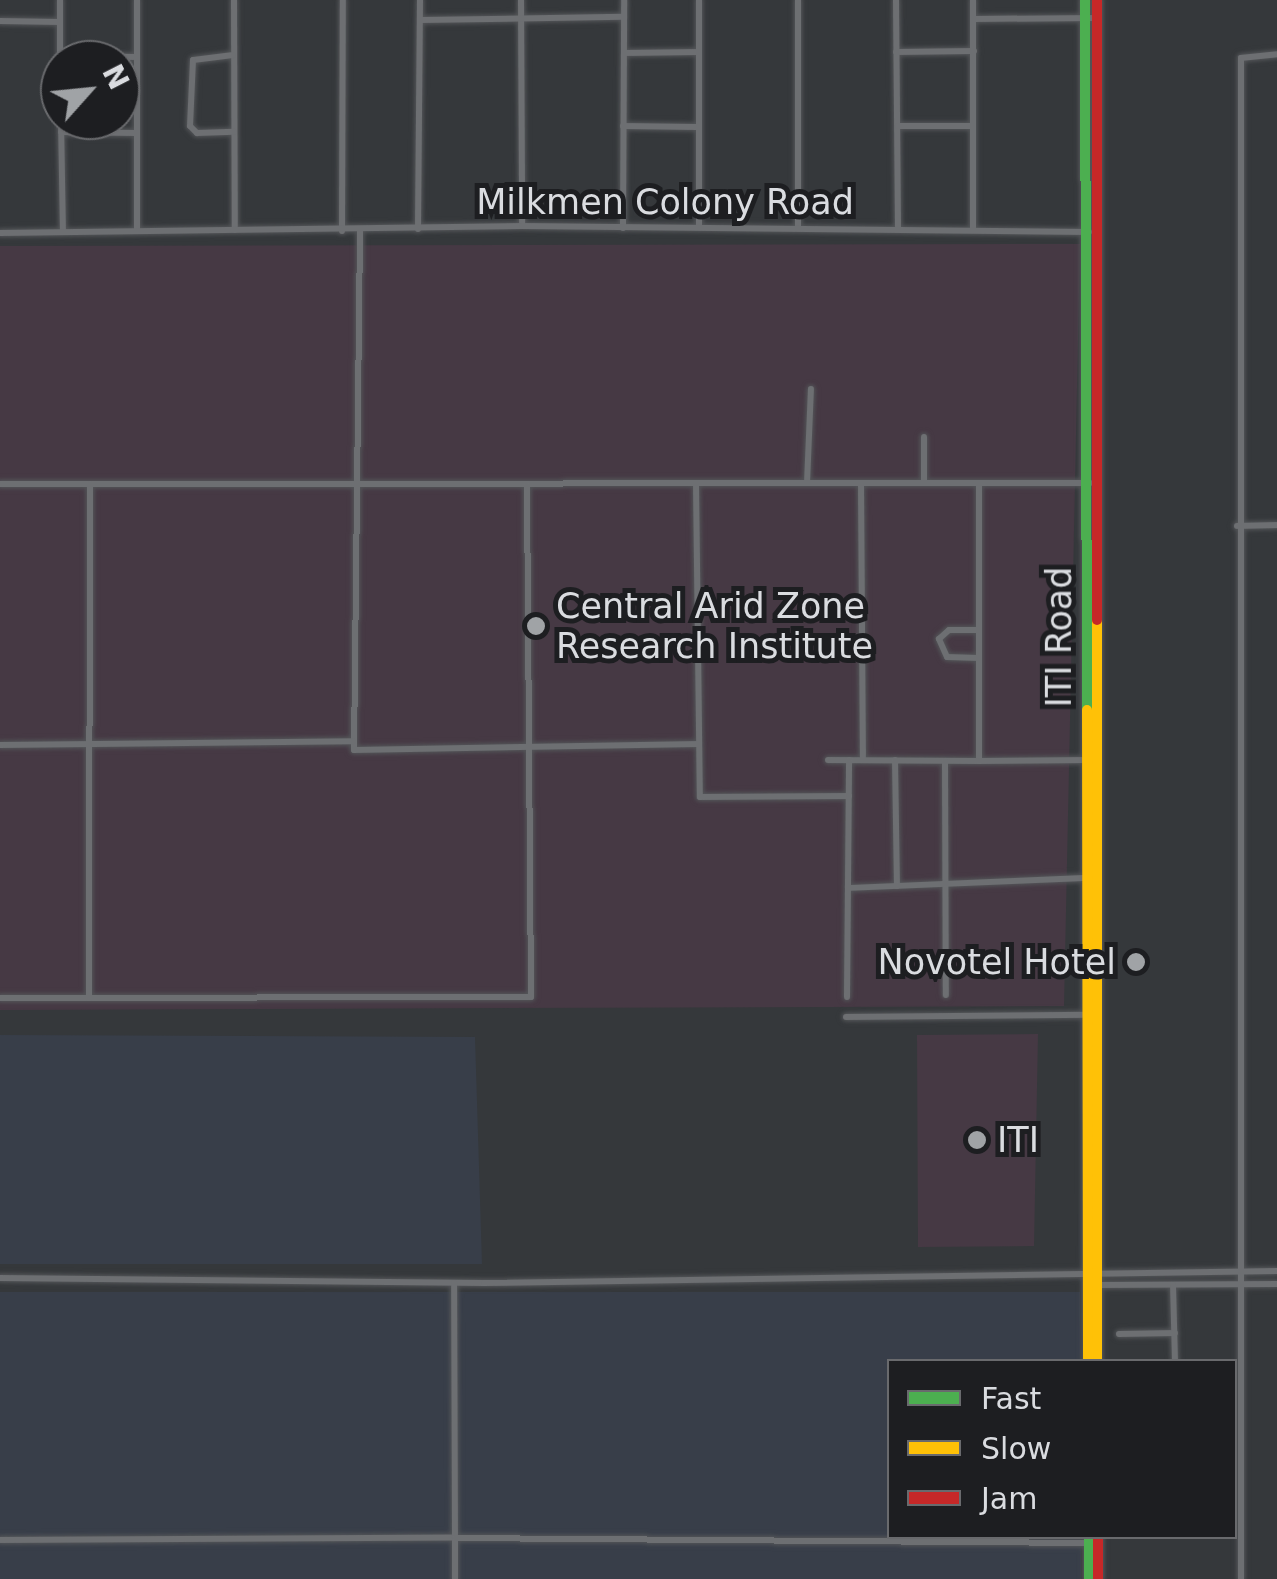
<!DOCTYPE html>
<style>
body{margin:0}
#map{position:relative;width:1277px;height:1579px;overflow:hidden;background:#35383b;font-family:"DejaVu Sans",sans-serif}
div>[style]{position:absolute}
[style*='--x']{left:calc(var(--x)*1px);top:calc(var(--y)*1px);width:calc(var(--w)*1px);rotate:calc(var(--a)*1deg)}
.built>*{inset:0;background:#383e49}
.education>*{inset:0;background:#463944}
.roads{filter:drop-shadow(0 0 2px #535558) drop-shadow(0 0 2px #535558)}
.street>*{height:6px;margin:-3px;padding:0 3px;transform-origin:3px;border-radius:3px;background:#6d6f72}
.fast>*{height:10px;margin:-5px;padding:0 5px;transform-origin:5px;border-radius:5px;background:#4caf50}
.slow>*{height:10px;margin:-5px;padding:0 5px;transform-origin:5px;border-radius:5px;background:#ffc107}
.jam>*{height:10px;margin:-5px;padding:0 5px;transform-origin:5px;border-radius:5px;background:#c62828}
.dots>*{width:28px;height:28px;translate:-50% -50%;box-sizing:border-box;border:5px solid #1d1e21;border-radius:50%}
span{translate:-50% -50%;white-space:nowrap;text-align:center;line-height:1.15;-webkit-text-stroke:10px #1d1e21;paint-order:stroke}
.street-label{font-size:35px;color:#dadce0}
.poi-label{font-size:35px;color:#dadce0}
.left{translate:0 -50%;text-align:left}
.right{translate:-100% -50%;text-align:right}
.legend{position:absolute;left:887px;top:1359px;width:350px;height:180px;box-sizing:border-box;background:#1d1e21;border:2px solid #696a6d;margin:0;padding:12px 18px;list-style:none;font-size:30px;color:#dadce0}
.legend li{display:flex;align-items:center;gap:20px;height:50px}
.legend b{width:50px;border:2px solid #696a6d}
.north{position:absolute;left:40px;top:40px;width:100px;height:100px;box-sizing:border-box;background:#1d1e21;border:2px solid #696a6d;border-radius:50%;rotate:63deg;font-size:28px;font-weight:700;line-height:40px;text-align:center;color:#dadce0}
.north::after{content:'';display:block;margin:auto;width:35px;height:45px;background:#a0a3a6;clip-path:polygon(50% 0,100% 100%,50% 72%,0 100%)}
</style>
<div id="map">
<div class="built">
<i style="clip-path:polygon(0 1035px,475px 1037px,482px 1264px,0 1264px)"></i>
<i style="clip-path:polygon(0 1292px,1080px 1292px,1081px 1361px,890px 1362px,890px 1536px,1081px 1537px,1081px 1579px,0 1579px)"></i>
</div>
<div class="education">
<i style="clip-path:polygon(1080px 244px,1064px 1006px,0 1010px,0 246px)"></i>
<i style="clip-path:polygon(1038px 1034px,1034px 1246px,918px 1247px,917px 1035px)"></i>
</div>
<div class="roads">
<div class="street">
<i style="--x:234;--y:0;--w:230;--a:89.8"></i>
<i style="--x:521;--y:0;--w:226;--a:89.7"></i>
<i style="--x:896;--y:0;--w:227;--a:89.5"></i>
<i style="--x:974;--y:19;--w:123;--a:-0.5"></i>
<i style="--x:421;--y:20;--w:202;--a:-0.9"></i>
<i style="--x:0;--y:21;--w:60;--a:1"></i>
<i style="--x:896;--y:52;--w:78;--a:-0.7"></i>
<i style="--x:624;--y:53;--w:75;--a:-0.8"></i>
<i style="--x:233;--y:55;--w:40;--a:172.9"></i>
<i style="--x:193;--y:60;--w:66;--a:92.6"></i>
<i style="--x:190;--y:126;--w:10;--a:45"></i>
<i style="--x:197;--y:133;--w:37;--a:-2"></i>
<i style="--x:60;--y:56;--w:77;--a:0.7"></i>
<i style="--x:60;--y:61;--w:61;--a:-90"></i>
<i style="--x:61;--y:120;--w:111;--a:89"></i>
<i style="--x:623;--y:126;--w:74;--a:0.8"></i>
<i style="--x:898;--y:126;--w:74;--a:0"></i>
<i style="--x:61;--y:132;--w:75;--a:0.8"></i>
<i style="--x:699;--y:227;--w:227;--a:-90"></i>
<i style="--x:798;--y:227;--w:227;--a:-90"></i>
<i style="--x:623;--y:228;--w:228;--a:-89.7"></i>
<i style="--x:973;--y:228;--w:228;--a:-90"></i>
<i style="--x:137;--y:229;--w:229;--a:-90"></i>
<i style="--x:418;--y:229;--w:229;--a:-89.5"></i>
<i style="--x:342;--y:231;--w:231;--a:-89.8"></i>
<i style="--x:360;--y:231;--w:519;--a:90.66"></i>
<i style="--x:354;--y:750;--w:345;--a:-1"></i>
<i style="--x:0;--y:233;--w:522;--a:-0.77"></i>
<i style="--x:522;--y:226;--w:567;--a:0.61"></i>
<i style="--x:924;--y:437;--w:46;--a:90"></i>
<i style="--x:696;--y:483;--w:314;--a:89.3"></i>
<i style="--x:700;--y:797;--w:149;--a:-0.4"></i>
<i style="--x:807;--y:483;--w:94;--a:-87.6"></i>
<i style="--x:861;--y:483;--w:277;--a:89.6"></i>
<i style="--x:0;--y:484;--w:1090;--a:-0.05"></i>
<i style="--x:1237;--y:526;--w:40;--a:-1.4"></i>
<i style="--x:979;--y:658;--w:32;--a:-178"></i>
<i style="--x:947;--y:657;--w:20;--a:-114"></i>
<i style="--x:939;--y:639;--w:13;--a:-42"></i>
<i style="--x:949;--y:630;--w:30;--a:0"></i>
<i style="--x:0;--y:745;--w:353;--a:-0.6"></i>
<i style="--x:828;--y:760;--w:151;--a:0.4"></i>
<i style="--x:979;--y:761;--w:278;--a:-90"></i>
<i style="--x:895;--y:760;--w:126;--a:89.1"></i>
<i style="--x:945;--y:761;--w:234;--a:89.8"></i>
<i style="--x:979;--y:761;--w:109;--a:-0.5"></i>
<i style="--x:848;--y:888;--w:239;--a:-2.4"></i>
<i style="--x:847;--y:997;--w:237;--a:-89.5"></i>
<i style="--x:0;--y:998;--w:531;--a:-0.11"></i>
<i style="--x:531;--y:997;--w:513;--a:-90.45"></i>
<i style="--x:89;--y:998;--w:514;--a:-89.89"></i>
<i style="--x:846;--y:1017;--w:242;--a:-0.5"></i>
<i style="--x:0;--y:1278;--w:484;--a:0.6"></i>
<i style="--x:484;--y:1283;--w:793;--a:-0.87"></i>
<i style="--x:1098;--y:1285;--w:179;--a:-0.3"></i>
<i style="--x:1173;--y:1285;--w:77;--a:88.5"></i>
<i style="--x:1119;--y:1334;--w:56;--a:-1"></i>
<i style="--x:0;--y:1540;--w:455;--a:-0.3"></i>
<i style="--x:455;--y:1538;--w:255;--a:-90.2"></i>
<i style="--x:455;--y:1579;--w:41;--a:-90"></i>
<i style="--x:455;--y:1538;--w:633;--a:0.45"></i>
<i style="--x:1241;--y:1579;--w:1521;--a:-90"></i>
<i style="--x:1241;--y:58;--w:36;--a:-6"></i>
</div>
<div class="fast">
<i style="--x:1085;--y:0;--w:710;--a:89.84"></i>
<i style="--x:1089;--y:1536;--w:43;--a:90"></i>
</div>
<div class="slow">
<i style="--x:1097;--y:620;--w:742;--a:90"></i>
<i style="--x:1087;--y:710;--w:652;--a:89.91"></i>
</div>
<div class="jam">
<i style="--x:1097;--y:0;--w:620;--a:90"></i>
<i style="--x:1098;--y:1536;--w:43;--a:90"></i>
</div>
</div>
<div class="dots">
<i style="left:536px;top:626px;background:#a0a3a6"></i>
<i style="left:1136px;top:962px;background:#a0a3a6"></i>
<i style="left:977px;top:1140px;background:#a0a3a6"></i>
</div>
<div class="street-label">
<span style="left:665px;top:202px">Milkmen Colony Road</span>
<span style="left:1059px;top:637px;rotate:-90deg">ITI Road</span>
</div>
<div class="poi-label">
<span class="left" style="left:556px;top:626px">Central Arid Zone<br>Research Institute</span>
<span class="right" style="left:1116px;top:962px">Novotel Hotel</span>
<span class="left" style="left:997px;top:1140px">ITI</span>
</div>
<ul class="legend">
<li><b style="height:12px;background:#4caf50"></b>Fast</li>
<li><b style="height:12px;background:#ffc107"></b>Slow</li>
<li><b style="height:12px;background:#c62828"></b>Jam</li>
</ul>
<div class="north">N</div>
</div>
